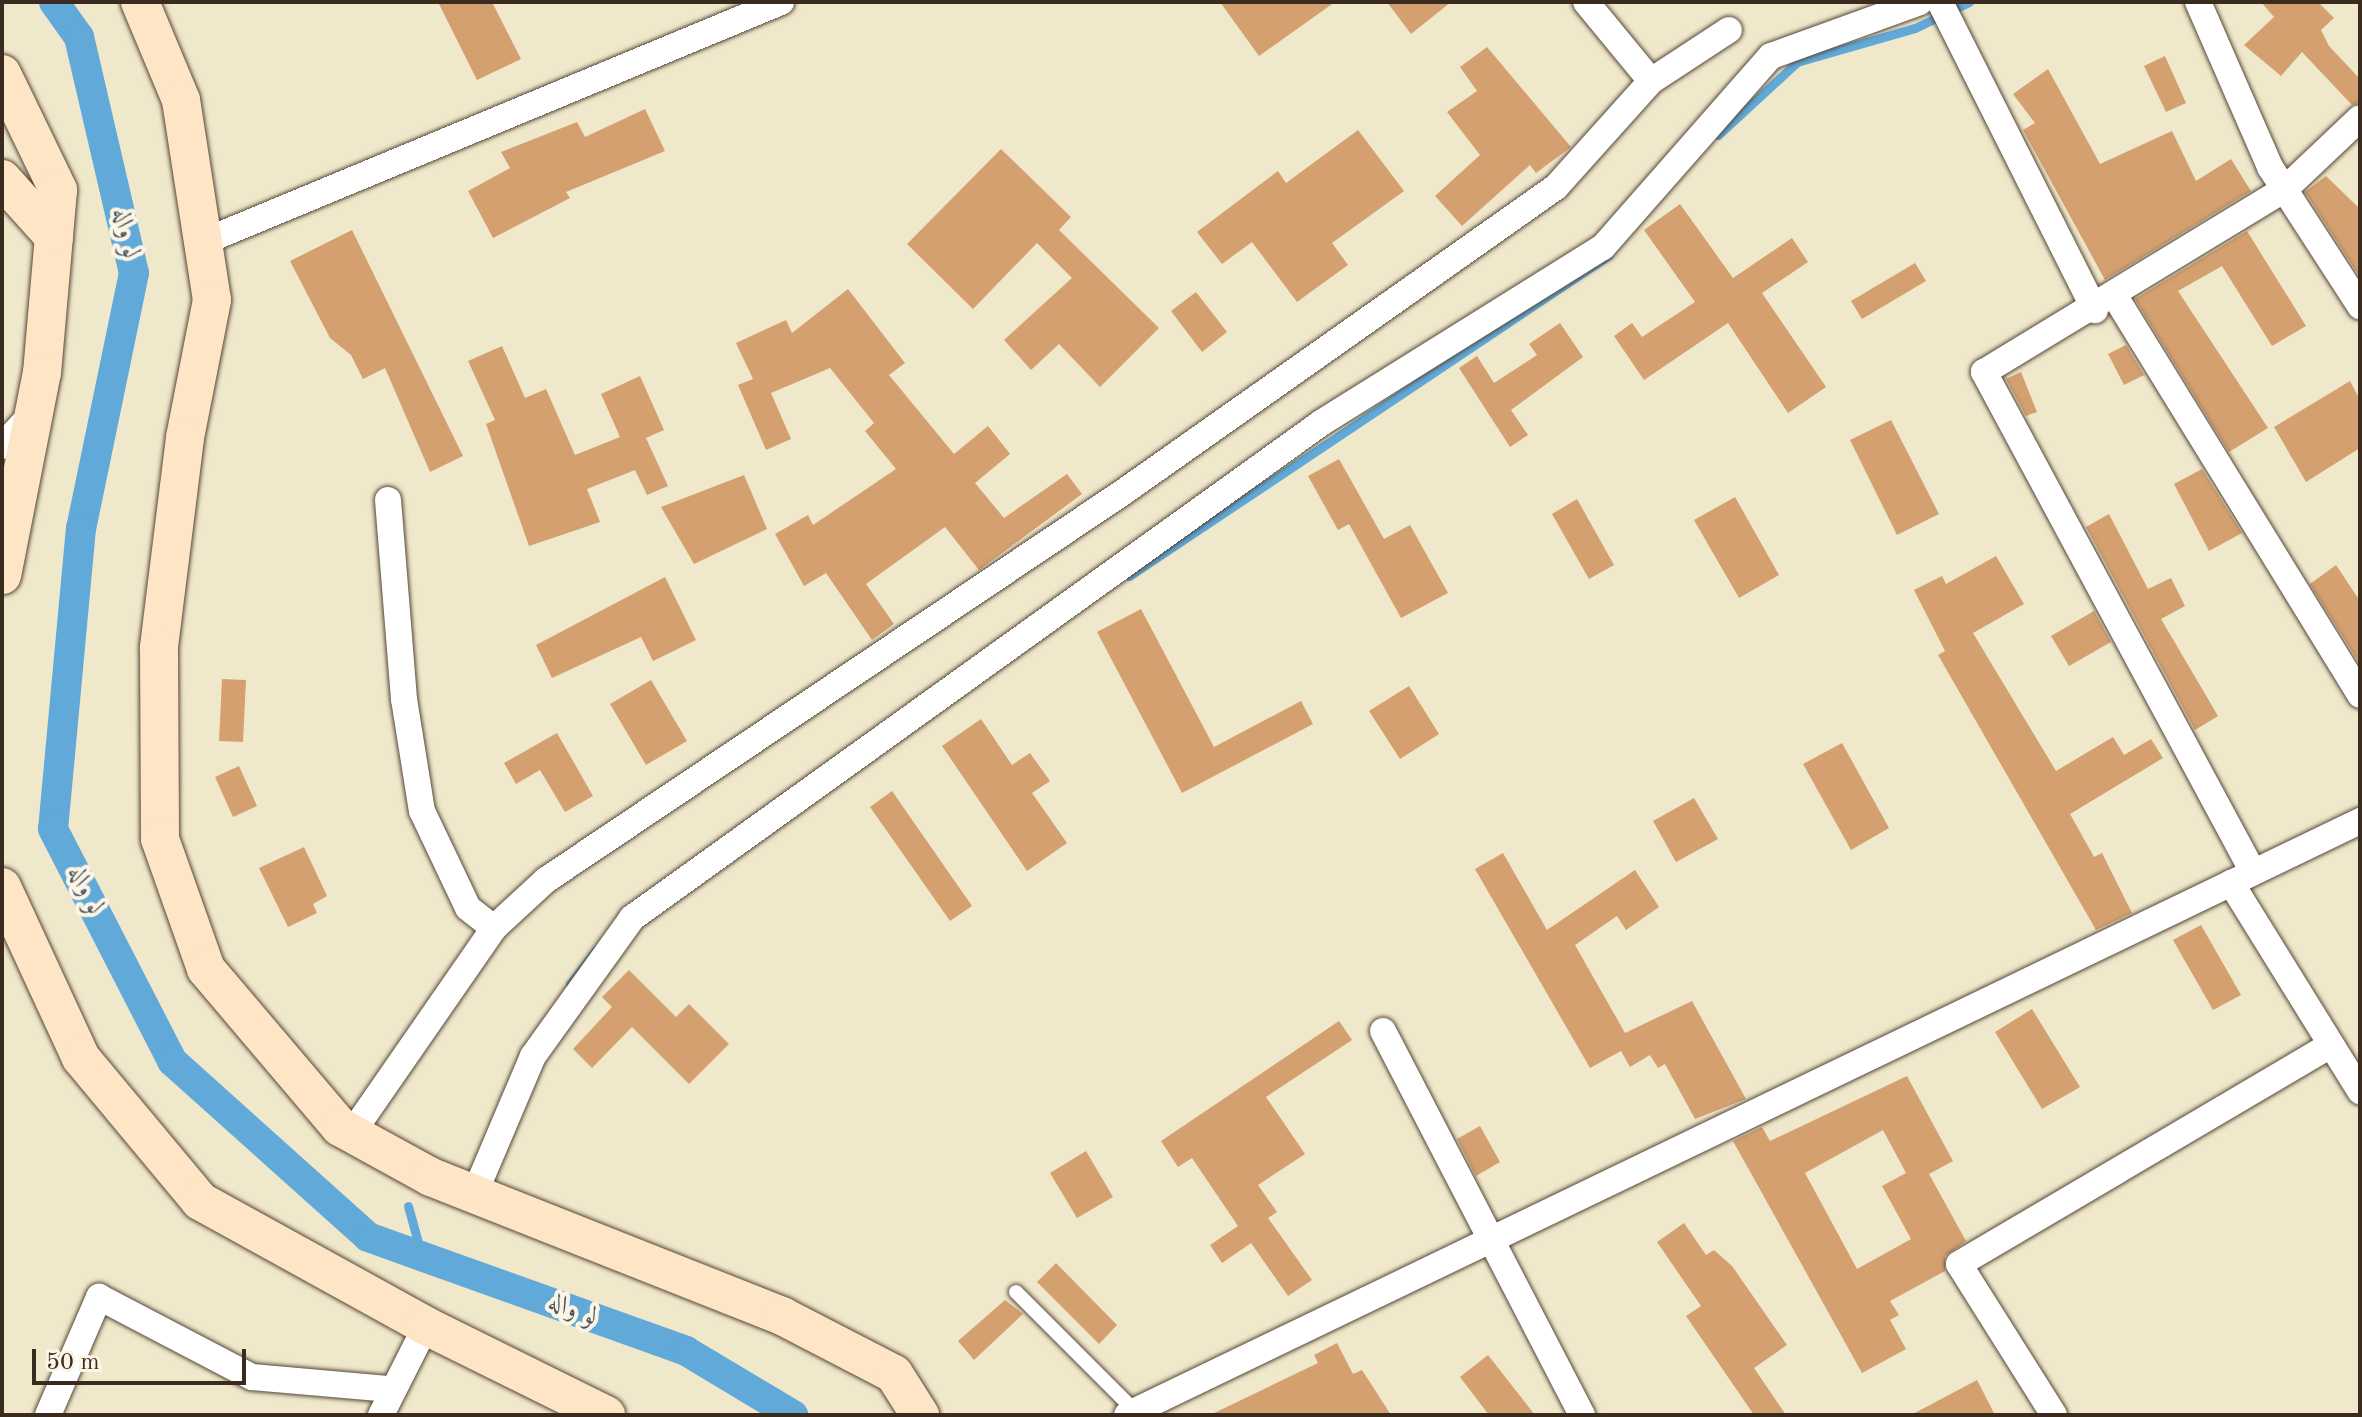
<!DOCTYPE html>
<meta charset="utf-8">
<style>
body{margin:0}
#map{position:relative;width:2362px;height:1417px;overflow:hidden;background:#f0e8cb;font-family:"Old Standard TT",Amiri,serif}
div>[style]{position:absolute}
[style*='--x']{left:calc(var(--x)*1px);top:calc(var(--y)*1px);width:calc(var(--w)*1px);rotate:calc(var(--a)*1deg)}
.stream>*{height:9px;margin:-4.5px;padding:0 4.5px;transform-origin:4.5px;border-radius:4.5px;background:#61a9d8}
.canal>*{height:30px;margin:-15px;padding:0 15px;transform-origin:15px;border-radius:15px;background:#61a9d8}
.building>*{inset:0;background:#d4a070}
.roads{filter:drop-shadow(0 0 2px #564638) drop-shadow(0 0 2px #564638)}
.lane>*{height:14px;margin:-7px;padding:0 7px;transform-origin:7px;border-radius:7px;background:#fff}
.street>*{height:26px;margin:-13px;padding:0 13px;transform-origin:13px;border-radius:13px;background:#fff}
.secondary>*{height:38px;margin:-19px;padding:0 19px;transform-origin:19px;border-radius:19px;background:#fde5c5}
span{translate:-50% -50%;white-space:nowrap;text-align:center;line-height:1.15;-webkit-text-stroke:8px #fcf5e5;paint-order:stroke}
.water-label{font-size:26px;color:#48565f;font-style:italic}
.frame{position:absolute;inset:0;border:4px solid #3b2a1e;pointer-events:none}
.scale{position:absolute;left:32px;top:1349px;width:214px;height:36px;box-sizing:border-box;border:4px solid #3b2a1e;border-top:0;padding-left:10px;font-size:24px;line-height:28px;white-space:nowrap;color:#3b2a1e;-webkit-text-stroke:6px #fcf5e5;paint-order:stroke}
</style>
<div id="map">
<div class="stream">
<i style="--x:1718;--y:135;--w:108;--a:-42.7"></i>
<i style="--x:1797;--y:62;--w:123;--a:-16.1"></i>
<i style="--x:1915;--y:28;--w:60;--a:-25.7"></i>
<i style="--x:1129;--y:576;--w:577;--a:-33.77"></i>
<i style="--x:570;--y:984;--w:44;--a:-52.4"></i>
<i style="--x:408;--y:1206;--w:53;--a:74.6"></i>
</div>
<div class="canal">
<i style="--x:54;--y:2;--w:43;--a:54.5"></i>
<i style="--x:79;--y:37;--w:242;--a:76.9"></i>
<i style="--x:134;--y:273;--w:260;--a:101.7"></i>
<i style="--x:81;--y:528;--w:302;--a:95.3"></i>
<i style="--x:53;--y:829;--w:261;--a:62.8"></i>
<i style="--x:172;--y:1061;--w:263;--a:41.9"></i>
<i style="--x:368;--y:1237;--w:338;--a:19.7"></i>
<i style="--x:686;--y:1351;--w:125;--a:30.9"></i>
</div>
<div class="building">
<i style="clip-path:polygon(438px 2px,492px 2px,521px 59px,477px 80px)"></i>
<i style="clip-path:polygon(1220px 2px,1335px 2px,1259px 56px)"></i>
<i style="clip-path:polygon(1387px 2px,1451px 2px,1411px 34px)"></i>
<i style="clip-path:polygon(2261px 2px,2318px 2px,2334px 18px,2321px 30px,2329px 46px,2360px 79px,2360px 102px,2352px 105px,2302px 52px,2281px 76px,2244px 45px,2274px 17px)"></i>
<i style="clip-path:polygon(1487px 47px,1571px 147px,1536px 173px,1530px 165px,1462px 226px,1435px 196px,1480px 155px,1447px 112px,1477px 91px,1460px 67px)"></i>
<i style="clip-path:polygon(2165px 56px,2186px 103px,2166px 112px,2144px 66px)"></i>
<i style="clip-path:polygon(2048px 69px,2100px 164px,2172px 131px,2196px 181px,2231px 159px,2251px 191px,2105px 280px,2023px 130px,2035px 123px,2013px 94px)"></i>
<i style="clip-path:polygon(645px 109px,665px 151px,566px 192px,570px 198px,493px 238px,468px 191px,510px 168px,501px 152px,577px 122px,585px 137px)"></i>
<i style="clip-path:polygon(1358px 130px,1404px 191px,1332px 243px,1348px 265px,1297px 302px,1252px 242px,1222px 264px,1197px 232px,1278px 171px,1286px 183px)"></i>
<i style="clip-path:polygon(1001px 149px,1071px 217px,1059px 230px,1159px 328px,1100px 387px,1059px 344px,1031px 370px,1004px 340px,1072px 278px,1037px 243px,973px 309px,907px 244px)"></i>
<i style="clip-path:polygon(2326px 176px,2360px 209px,2360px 277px,2305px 192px)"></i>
<i style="clip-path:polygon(1680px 204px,1733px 278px,1792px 238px,1808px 262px,1762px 293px,1826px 387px,1788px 413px,1728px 323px,1644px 380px,1614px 336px,1632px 323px,1642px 337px,1695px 302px,1644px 230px)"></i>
<i style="clip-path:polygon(352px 230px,463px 456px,430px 472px,385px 368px,363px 379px,351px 355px,330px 338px,290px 261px)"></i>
<i style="clip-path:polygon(2247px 231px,2306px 326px,2272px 346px,2222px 266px,2178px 291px,2268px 428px,2229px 452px,2135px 299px)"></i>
<i style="clip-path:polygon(1915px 263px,1926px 281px,1862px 319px,1851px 301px)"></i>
<i style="clip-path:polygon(848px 289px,905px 363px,889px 375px,954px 454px,988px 426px,1010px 454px,975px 483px,1004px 518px,1067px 474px,1082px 494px,979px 570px,945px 527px,866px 584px,894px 624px,872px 640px,826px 573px,804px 586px,775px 534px,808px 515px,813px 525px,896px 469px,865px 431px,874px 423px,830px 368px,771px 393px,791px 439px,766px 450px,738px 385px,753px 379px,736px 343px,786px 320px,792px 333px)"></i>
<i style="clip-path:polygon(1196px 292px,1227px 332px,1202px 352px,1171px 311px)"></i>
<i style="clip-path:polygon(1560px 323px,1583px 357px,1511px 410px,1528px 435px,1510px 447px,1459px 368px,1477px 356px,1494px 383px,1537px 355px,1529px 344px)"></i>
<i style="clip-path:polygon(2126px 345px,2144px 375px,2124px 385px,2108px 354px)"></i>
<i style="clip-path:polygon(502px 346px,525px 398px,546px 389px,575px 455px,620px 437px,601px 394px,640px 376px,664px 430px,646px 438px,668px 486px,647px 495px,635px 470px,587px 489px,600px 522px,529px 546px,486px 424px,495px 420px,468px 361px)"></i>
<i style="clip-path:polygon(2021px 372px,2037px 412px,2026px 416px,2006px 379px)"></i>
<i style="clip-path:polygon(2350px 381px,2360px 400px,2360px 448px,2306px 482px,2274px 427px)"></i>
<i style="clip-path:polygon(1891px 420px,1939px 514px,1897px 535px,1850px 440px)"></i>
<i style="clip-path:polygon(1339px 459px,1384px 539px,1410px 525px,1448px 593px,1401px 618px,1349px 524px,1338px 530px,1308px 476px)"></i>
<i style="clip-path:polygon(2202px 469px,2242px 533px,2209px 551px,2174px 484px)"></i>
<i style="clip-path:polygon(744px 475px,767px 529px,694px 564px,661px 507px)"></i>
<i style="clip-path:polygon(1735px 497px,1779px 575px,1739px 598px,1694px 520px)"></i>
<i style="clip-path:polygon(1577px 499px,1614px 565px,1589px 579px,1552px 514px)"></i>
<i style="clip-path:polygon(2109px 514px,2148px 589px,2171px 578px,2185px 606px,2161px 619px,2218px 716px,2195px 730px,2086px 527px)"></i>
<i style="clip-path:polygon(1996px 556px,2024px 604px,1973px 633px,2056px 771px,2113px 737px,2124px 755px,2151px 739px,2163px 758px,2070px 814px,2094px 857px,2102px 853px,2132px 913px,2096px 930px,1938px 655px,1945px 651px,1914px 590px,1942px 576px,1946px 584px)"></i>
<i style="clip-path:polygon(2336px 565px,2360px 601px,2360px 664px,2310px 584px)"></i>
<i style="clip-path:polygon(665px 577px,696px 640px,653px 661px,641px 637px,552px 678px,536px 645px)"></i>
<i style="clip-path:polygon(1141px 609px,1214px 747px,1301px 701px,1313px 724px,1182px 793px,1097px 632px)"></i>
<i style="clip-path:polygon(2094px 611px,2111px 642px,2069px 666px,2051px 636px)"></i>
<i style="clip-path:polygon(222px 679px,246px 680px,243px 742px,219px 741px)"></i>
<i style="clip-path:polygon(651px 680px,687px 741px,646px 765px,610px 704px)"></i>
<i style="clip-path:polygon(1409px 686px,1439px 734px,1400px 759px,1369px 711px)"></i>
<i style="clip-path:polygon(981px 719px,1012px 765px,1030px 753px,1050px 781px,1032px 793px,1067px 843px,1027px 871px,942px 746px)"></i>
<i style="clip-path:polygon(557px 733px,593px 796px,565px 812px,540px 770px,516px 784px,504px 763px)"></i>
<i style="clip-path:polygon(1842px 743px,1889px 828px,1851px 850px,1803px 764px)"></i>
<i style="clip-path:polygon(239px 766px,257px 806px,233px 817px,215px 777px)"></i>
<i style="clip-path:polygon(892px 791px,972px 906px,950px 921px,870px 807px)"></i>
<i style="clip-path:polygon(1694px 798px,1718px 839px,1676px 862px,1653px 821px)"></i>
<i style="clip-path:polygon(304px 847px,327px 896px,313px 904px,317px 913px,288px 927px,259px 868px)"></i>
<i style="clip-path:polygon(1503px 853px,1547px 930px,1635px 870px,1659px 907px,1626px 930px,1617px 916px,1575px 945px,1625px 1033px,1692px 1001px,1746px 1099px,1695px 1119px,1665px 1064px,1658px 1068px,1650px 1055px,1630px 1067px,1621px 1051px,1590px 1068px,1475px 869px)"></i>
<i style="clip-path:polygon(2201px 925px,2241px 995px,2213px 1010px,2173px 940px)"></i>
<i style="clip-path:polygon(629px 970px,676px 1017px,689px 1004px,729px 1044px,689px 1084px,632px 1027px,592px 1068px,573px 1049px,612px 1007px,602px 997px)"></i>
<i style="clip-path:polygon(2032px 1009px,2080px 1087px,2042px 1109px,1995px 1032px)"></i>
<i style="clip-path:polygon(1339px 1021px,1352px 1040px,1266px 1097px,1305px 1154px,1258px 1185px,1277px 1212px,1268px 1218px,1312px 1280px,1288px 1296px,1251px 1243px,1222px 1263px,1210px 1245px,1238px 1226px,1192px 1158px,1178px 1167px,1161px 1141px)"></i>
<i style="clip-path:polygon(evenodd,1907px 1076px,1953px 1161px,1929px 1174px,1966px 1241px,1945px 1256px,1945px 1271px,1890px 1301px,1899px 1315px,1890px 1320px,1906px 1349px,1862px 1373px,1733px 1141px,1762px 1127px,1770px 1141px,1907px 1076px,1883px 1130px,1906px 1173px,1882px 1186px,1911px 1239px,1857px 1269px,1805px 1173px,1883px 1130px)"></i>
<i style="clip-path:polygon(1480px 1126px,1500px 1162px,1476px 1176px,1457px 1139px)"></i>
<i style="clip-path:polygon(1086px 1151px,1113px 1197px,1077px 1218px,1050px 1173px)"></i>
<i style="clip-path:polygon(1684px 1223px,1706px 1255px,1714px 1250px,1732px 1266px,1787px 1345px,1754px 1368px,1786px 1415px,1754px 1415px,1686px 1316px,1701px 1306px,1657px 1242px)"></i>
<i style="clip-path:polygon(1056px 1263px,1117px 1325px,1099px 1344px,1037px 1282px)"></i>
<i style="clip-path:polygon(1005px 1300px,1023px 1314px,974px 1360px,958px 1341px)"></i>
<i style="clip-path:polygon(1337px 1343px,1353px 1374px,1362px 1370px,1391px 1415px,1210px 1415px,1318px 1363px,1314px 1355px)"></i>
<i style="clip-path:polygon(1488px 1355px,1535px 1415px,1489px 1415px,1460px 1377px)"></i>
<i style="clip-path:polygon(1977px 1380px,1995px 1415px,1911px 1415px)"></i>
</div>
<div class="roads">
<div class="lane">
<i style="--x:1016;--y:1292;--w:168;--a:45"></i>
</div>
<div class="street">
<i style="--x:1586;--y:2;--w:102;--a:50.6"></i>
<i style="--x:1940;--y:2;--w:345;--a:63.3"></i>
<i style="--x:2198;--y:2;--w:180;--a:66.4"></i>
<i style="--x:2270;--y:167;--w:166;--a:57.1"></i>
<i style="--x:203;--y:242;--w:626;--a:-22.55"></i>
<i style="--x:2116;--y:298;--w:466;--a:58.4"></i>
<i style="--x:2;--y:446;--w:44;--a:-46.8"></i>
<i style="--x:388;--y:500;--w:200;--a:85.4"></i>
<i style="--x:404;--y:699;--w:113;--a:80.9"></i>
<i style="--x:422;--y:811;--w:107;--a:64.6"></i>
<i style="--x:468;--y:908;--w:33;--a:38"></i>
<i style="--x:2253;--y:872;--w:568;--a:-118.28"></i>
<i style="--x:1984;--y:372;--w:352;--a:-31.3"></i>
<i style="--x:2285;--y:189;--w:103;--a:-43.4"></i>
<i style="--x:2231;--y:883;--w:245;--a:58.2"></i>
<i style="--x:1383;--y:1031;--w:433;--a:62.6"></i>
<i style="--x:352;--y:1133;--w:249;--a:-55.3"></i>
<i style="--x:494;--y:928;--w:71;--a:-42.7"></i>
<i style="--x:546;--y:880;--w:694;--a:-33.9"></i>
<i style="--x:1122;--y:493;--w:531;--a:-35.19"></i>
<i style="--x:1556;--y:187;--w:142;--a:-48.1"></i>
<i style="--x:1651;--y:81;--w:93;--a:-33.2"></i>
<i style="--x:474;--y:1195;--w:151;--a:-67"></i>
<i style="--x:533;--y:1056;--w:170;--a:-54.3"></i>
<i style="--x:632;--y:918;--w:848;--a:-35.69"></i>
<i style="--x:1321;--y:423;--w:332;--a:-32"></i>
<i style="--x:1603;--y:247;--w:254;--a:-48.7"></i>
<i style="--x:1771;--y:56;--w:158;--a:-19.9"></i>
<i style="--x:48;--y:1415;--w:129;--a:-66.6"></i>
<i style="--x:99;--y:1297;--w:173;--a:27.6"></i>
<i style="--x:252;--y:1377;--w:139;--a:5"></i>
<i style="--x:381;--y:1415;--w:100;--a:-63.2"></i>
<i style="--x:1127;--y:1415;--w:1369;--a:-25.72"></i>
<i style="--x:2054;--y:1415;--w:178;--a:-122.2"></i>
<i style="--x:1959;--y:1264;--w:429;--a:-30.5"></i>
</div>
<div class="secondary">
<i style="--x:140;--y:2;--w:106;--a:67.3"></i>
<i style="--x:181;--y:100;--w:202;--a:81.2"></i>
<i style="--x:212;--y:300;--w:141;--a:101.1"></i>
<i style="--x:185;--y:438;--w:212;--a:97.1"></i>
<i style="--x:159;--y:648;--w:191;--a:89.7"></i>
<i style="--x:160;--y:839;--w:138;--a:70.5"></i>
<i style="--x:206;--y:969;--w:207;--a:49.7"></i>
<i style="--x:340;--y:1127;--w:104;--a:28.8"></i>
<i style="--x:431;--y:1177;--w:378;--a:21.6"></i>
<i style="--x:782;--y:1316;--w:126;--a:27.4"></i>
<i style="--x:894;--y:1374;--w:49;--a:57.6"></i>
<i style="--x:2;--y:74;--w:129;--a:64.2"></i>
<i style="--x:58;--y:190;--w:183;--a:95"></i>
<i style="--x:42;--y:372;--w:207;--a:101.1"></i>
<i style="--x:2;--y:179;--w:78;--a:48.1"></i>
<i style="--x:2;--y:887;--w:188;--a:65.2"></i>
<i style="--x:81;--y:1058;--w:186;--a:50.2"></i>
<i style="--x:200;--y:1201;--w:258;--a:28.9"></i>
<i style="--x:426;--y:1326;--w:201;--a:26.3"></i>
</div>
</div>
<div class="water-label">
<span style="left:125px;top:234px;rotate:77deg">لو واله</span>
<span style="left:85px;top:891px;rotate:63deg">لو واله</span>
<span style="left:573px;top:1311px;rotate:20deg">لو واله</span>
</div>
<div class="frame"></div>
<div class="scale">50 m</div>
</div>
